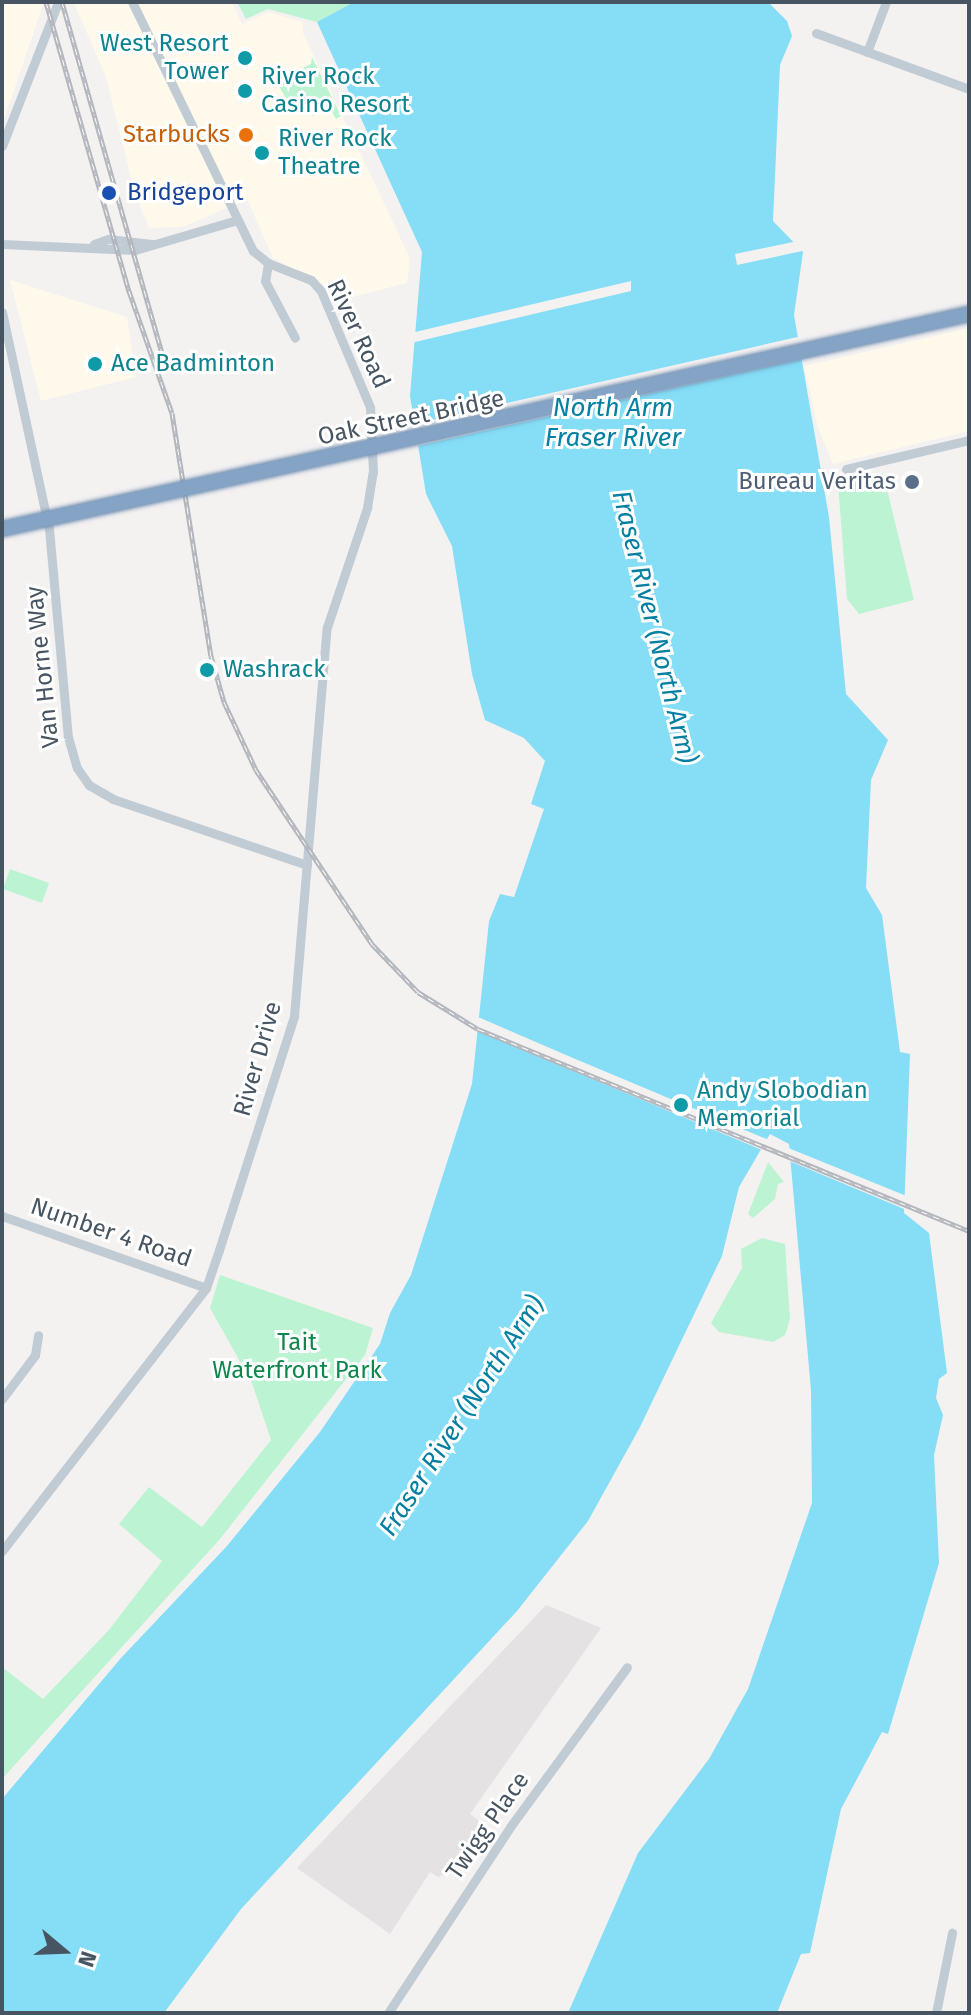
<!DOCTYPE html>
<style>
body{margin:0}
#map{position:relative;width:971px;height:2015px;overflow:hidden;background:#f4f1f1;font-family:"Fira Sans",sans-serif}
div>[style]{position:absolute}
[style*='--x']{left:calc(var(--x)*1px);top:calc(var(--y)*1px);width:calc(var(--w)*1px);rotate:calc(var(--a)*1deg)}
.commercial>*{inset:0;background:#fef9eb}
.education>*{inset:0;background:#e5e2e3}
.green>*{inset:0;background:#bcf4d3}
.water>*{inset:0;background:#85ddf6}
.pier>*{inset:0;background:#f4f1f1}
.minor>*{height:9px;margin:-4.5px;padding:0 4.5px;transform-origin:4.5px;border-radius:4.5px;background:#c1cbd4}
.rail>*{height:5px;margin-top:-2.5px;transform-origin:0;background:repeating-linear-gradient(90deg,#fff 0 6px,#b3b6bc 0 12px);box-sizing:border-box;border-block:2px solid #b3b6bc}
.bridges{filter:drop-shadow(0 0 2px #6f8eb1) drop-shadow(0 0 2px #6f8eb1)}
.highway-bridge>*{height:14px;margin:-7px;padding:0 7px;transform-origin:7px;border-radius:7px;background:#84a3c5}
.dots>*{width:22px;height:22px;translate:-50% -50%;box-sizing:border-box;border:4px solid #fff;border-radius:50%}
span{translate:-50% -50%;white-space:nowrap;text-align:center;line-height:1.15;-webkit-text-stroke:6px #fff;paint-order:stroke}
.culture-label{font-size:24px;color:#0d838f}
.right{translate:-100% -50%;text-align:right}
.left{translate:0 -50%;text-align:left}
.food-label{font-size:24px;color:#c56008}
.transit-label{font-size:24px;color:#164399}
.street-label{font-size:24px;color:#475461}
.service-label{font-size:24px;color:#4e5e75}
.park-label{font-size:24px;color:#0d874b}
.water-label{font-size:26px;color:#037fa2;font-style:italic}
.frame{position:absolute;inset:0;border:4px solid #475461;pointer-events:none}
.north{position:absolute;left:24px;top:1911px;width:80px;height:80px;-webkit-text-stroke:6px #fff;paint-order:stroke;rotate:109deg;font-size:22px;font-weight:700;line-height:32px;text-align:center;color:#475461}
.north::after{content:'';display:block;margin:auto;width:28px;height:36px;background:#475461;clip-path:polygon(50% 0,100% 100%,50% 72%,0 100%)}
</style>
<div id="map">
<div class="commercial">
<i style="clip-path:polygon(2px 2px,44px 2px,2px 125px)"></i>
<i style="clip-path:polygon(232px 2px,242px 24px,268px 12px,303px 22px,303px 33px,410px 258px,407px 283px,337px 301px,329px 288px,273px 258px,247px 199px,183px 227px,149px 228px,135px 194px,106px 77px,74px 3px)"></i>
<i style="clip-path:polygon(10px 280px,127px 317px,136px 377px,41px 401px)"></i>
<i style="clip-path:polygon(969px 328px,969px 431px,833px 464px,818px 428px,804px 366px)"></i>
</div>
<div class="education">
<i style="clip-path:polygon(546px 1605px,601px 1628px,470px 1814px,481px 1822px,447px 1873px,438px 1877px,430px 1872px,390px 1934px,297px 1868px)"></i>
</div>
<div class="green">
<i style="clip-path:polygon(237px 2px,354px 2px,317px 22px,268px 9px,246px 19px)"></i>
<i style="clip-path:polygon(312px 57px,341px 116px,336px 119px,330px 108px,312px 116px,308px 108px,295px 114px,276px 81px,311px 64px)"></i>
<i style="clip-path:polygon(883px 473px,914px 600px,859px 614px,847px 599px,838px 484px)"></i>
<i style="clip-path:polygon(10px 869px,49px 883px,42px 903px,3px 889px)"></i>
<i style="clip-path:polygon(768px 1162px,784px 1182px,778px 1184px,775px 1199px,753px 1218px,748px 1214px)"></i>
<i style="clip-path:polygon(762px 1238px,785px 1244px,790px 1319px,785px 1335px,773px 1342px,719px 1332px,711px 1323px,742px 1268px,741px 1249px)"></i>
<i style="clip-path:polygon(220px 1275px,373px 1328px,365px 1355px,220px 1539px,2px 1779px,2px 1667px,43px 1699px,108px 1631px,162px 1561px,119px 1524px,149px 1487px,202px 1527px,271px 1440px,252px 1383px,210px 1308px)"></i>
</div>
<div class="water">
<i style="clip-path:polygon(354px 2px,768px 2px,787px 21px,792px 36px,780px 65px,773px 221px,803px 252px,794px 315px,829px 517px,846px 694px,888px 740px,871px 780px,866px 888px,882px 915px,900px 1052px,910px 1054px,904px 1213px,929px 1233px,947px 1373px,939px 1379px,936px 1398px,943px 1415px,934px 1455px,939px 1563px,888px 1734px,882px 1732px,841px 1809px,810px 1953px,801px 1954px,777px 2013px,568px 2013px,638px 1853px,709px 1759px,748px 1689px,812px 1503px,811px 1390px,789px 1144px,770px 1134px,739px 1187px,722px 1256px,640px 1427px,588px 1521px,517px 1611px,241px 1909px,164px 2013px,2px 2013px,2px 1799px,121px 1658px,227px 1546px,320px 1432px,380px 1344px,390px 1313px,411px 1275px,472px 1084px,489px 921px,500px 894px,514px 897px,544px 809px,531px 804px,545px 761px,524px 738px,485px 720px,472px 674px,452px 546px,426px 494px,410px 396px,422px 252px,317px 22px)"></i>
</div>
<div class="pier">
<i style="clip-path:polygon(798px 241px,807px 250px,737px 265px,735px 254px)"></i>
<i style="clip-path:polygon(631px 281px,631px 291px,411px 343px,411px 333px)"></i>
<i style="clip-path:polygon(802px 336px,806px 358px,413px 447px,410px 425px)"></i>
<i style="clip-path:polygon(478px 1017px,573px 1058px,769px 1140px,762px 1150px,492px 1037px,477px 1030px)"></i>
<i style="clip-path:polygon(786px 1147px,909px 1197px,909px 1211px,787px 1160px)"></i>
</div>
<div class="minor">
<i style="--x:816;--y:33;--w:163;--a:20.1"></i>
<i style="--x:867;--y:52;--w:53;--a:-69.2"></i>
<i style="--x:2;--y:146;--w:155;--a:-68.7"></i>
<i style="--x:2;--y:244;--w:133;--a:2.6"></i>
<i style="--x:135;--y:250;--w:106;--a:-16.4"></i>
<i style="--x:94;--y:244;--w:15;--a:-20"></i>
<i style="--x:108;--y:239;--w:44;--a:6.5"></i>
<i style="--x:268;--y:263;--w:18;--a:99"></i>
<i style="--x:265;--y:281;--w:64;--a:62.2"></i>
<i style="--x:2;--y:312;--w:222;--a:77.8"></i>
<i style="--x:49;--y:529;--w:209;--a:84.8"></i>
<i style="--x:68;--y:737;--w:32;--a:74"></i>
<i style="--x:77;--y:768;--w:21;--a:55"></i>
<i style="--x:89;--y:785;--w:28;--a:30"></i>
<i style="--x:113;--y:799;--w:205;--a:18.8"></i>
<i style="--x:846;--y:469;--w:126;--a:-13.3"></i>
<i style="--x:2;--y:1216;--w:216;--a:19.4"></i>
<i style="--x:2;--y:1399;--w:55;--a:-53.1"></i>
<i style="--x:35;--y:1355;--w:20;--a:-81"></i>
<i style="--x:2;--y:1551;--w:333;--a:-52.2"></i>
<i style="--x:206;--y:1288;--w:40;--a:-71.1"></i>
<i style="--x:219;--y:1250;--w:246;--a:-72.2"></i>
<i style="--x:294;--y:1016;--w:390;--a:-85.2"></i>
<i style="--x:327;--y:627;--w:126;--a:-71.4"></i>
<i style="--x:367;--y:508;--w:36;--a:-81"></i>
<i style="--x:373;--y:472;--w:65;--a:-92.6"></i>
<i style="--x:370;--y:407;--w:126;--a:-112.9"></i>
<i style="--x:321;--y:291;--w:15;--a:-132"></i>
<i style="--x:311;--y:280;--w:46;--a:-158.4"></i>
<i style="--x:268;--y:263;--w:19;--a:-141"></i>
<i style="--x:253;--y:251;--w:277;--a:-115.9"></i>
<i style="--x:388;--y:2013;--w:222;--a:-56.7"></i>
<i style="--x:510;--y:1827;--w:198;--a:-53.8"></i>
<i style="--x:936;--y:2013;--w:82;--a:-78.7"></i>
</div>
<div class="rail">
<i style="--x:46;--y:2;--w:301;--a:74"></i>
<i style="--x:129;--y:291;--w:129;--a:70.6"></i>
<i style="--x:172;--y:413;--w:246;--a:80.9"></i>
<i style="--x:211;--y:656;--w:48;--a:74.2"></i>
<i style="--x:224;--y:702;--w:75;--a:64.8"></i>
<i style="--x:256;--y:770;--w:209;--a:56.3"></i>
<i style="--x:372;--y:944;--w:66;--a:46.2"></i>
<i style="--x:418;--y:992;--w:70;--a:31.7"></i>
<i style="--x:478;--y:1029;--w:531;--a:22.36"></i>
<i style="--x:62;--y:2;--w:365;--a:74.1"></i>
</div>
<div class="bridges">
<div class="highway-bridge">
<i style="--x:2;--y:529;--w:991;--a:-12.54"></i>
</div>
</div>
<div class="dots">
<i style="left:245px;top:58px;background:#0f9aa8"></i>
<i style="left:245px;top:91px;background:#0f9aa8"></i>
<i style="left:246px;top:135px;background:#e8710a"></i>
<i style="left:262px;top:153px;background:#0f9aa8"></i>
<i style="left:109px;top:193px;background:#1a4fb4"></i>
<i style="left:95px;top:364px;background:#0f9aa8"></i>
<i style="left:912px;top:482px;background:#5c6f8a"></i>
<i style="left:207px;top:670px;background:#0f9aa8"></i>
<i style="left:681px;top:1105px;background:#0f9aa8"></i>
</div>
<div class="culture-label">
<span class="right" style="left:229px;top:58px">West Resort<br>Tower</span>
<span class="left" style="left:261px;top:91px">River Rock<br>Casino Resort</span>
<span class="left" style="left:278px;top:153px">River Rock<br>Theatre</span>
<span class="left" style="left:111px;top:364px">Ace Badminton</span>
<span class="left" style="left:223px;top:670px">Washrack</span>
<span class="left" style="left:697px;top:1105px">Andy Slobodian<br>Memorial</span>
</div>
<div class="food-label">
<span class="right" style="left:230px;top:135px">Starbucks</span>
</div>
<div class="transit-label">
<span class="left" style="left:127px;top:193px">Bridgeport</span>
</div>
<div class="street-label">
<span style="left:358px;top:334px;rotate:65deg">River Road</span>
<span style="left:411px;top:418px;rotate:-12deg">Oak Street Bridge</span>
<span style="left:43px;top:667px;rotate:-96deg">Van Horne Way</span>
<span style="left:258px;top:1059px;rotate:-74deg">River Drive</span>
<span style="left:111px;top:1233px;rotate:19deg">Number 4 Road</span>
<span style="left:488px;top:1826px;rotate:-55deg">Twigg Place</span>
</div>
<div class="service-label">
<span class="right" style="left:896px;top:482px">Bureau Veritas</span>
</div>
<div class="park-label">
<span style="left:297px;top:1357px">Tait<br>Waterfront Park</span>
</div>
<div class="water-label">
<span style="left:613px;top:423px">North Arm<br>Fraser River</span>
<span style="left:654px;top:627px;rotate:76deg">Fraser River (North Arm)</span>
<span style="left:462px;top:1416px;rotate:-57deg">Fraser River (North Arm)</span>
</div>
<div class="frame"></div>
<div class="north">N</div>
</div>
